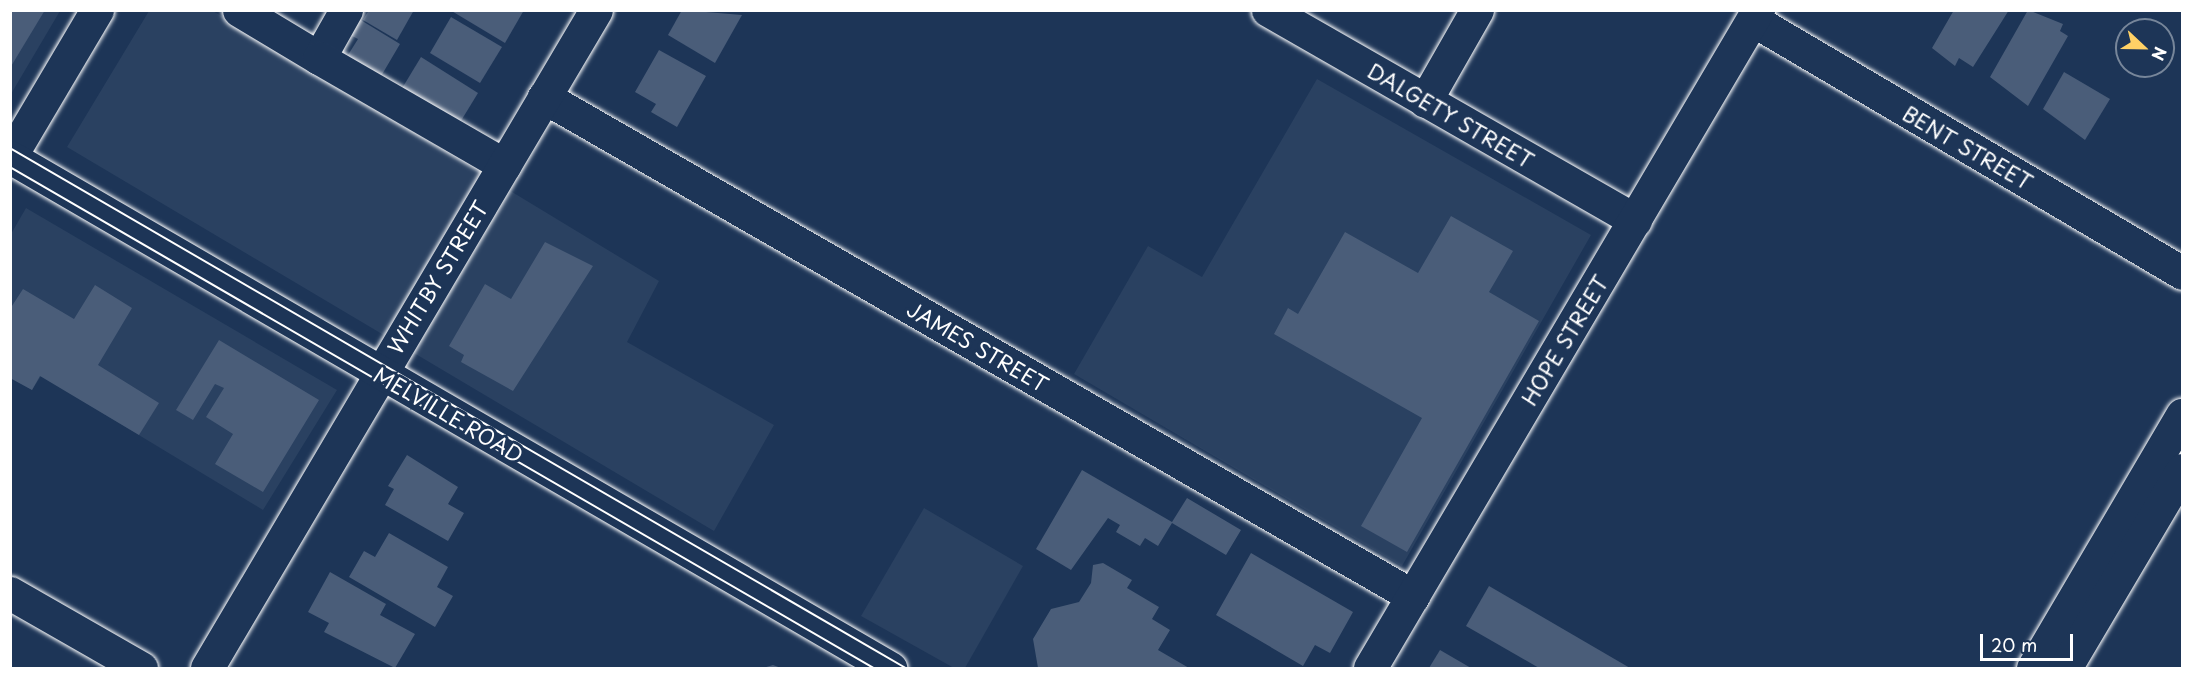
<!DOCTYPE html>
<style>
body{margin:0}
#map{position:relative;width:2193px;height:679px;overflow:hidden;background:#1d3557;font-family:"Playpen Sans",sans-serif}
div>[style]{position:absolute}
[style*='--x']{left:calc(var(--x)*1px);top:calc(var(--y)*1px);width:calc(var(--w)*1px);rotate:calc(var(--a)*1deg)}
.built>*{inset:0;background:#2a4161}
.building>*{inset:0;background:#4a5d79}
.roads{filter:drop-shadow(0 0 2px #fff) drop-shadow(0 0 2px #fff)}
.minor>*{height:33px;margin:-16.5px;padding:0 16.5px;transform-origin:16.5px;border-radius:16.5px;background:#1d3557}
.major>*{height:33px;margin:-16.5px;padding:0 16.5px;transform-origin:16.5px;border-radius:16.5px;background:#1d3557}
.tram>*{height:1.5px;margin:-0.75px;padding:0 0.75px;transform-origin:0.75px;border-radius:0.75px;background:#fff}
span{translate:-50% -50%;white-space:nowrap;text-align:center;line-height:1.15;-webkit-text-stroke:6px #1d3557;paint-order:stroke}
.street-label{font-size:21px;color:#fff}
.frame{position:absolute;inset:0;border:12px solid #fff;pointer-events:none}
.north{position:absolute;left:2115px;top:18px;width:60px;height:60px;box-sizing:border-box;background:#1d3557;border:2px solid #77869a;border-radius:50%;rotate:112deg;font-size:16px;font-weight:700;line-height:24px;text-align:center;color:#fff}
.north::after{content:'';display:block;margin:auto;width:21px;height:27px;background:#ffd166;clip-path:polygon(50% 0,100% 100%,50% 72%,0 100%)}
.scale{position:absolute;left:1980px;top:634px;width:93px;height:27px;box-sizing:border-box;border:3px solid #fff;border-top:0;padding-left:8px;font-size:18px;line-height:21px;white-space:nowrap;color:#fff;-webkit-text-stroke:4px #1d3557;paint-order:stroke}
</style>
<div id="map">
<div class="built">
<i style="clip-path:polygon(11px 11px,60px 11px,11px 94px)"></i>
<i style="clip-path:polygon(149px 11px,213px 11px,659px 281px,627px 342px,774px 425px,714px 531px,67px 147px)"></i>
<i style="clip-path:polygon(1317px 79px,1591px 235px,1402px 566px,1074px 374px,1148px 246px,1202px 277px)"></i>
<i style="clip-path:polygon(26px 208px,337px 390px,263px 510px,41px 376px,32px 390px,11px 378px,11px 234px)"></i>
<i style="clip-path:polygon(924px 508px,1023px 566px,965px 668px,954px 668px,861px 616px)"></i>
</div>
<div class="building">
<i style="clip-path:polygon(10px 10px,45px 10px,10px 68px)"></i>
<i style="clip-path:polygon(369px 10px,414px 10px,397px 40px,363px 20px)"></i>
<i style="clip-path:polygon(450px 10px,524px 10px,505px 43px)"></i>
<i style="clip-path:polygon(682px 10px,742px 15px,715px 63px,668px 35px)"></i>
<i style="clip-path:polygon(1954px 10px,2009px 10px,1973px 67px,1959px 58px,1955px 66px,1932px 48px)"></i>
<i style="clip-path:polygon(2028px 10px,2063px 24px,2060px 31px,2068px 36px,2028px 106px,1990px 77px)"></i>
<i style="clip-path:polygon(451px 17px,502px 47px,480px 83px,430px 53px)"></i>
<i style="clip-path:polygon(359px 19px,400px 44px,377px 83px,343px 63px,358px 39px,350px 35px)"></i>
<i style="clip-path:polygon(659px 50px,706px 76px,677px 127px,651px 112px,656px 104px,635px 92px)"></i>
<i style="clip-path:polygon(421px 57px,478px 93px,456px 129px,398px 95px)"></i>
<i style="clip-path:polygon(2064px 72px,2110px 99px,2085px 140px,2043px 109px)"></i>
<i style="clip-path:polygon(1451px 216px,1513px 251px,1489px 292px,1539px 321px,1407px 552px,1361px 526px,1422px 418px,1274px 334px,1288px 308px,1298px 314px,1345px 232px,1418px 273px)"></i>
<i style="clip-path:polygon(545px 242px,593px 266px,513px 391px,461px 362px,464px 355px,449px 346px,485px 284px,511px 299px)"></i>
<i style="clip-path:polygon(95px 285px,132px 308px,98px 365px,159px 403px,139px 435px,40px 376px,32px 390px,10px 378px,10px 309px,23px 289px,74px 319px)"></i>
<i style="clip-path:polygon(219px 340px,319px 400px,263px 492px,215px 464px,233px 434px,206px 417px,224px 388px,215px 384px,193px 420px,176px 410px)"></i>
<i style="clip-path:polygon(407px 455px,458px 487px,448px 504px,464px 513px,448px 541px,385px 505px,394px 489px,388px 486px)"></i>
<i style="clip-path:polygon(1082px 470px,1172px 522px,1187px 498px,1241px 530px,1226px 555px,1172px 523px,1158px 546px,1145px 538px,1140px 546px,1116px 532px,1120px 525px,1108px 518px,1071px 570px,1036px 549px)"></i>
<i style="clip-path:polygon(389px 533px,448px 567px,437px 587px,453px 596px,435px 627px,349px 577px,364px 551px,375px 557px)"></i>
<i style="clip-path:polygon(1251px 553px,1353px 612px,1330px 653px,1315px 645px,1303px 666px,1216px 615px)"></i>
<i style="clip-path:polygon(1103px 563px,1132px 580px,1127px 588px,1159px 607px,1152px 619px,1170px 630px,1158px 650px,1189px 668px,1038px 668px,1033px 639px,1051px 609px,1079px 602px,1091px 583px,1093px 565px)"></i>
<i style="clip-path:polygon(330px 572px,386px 604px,380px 615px,415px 634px,395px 668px,324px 632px,329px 623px,308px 612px)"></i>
<i style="clip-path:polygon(1489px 586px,1630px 668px,1539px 668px,1466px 626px)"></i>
<i style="clip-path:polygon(1440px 650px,1471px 668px,1429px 668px)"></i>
<i style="clip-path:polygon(773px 665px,781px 668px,763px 668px)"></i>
</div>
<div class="roads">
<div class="minor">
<i style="--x:239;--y:10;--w:93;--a:31"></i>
<i style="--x:346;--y:10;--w:55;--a:119.4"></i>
<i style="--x:319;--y:58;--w:214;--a:30"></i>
<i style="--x:1268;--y:10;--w:423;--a:29.8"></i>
<i style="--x:1753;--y:20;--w:498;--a:30.5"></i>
<i style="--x:544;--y:97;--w:1002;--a:29.87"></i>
<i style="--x:1425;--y:101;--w:105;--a:-60.3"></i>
<i style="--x:10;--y:157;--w:171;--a:-59.4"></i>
<i style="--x:10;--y:593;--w:151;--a:29.8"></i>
<i style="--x:207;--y:668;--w:764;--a:-59.41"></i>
<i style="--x:1370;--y:668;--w:764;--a:-59.47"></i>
<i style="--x:2033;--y:668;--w:294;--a:-59.5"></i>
<i style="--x:2065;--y:668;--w:230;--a:-59.4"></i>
</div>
<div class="major">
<i style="--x:10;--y:157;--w:1018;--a:30.14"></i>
</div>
</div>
<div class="tram">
<i style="--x:10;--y:148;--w:1036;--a:30.13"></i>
<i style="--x:10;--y:167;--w:999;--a:30.11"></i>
</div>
<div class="street-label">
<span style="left:1451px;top:115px;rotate:30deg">DALGETY STREET</span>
<span style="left:1968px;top:147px;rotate:30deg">BENT STREET</span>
<span style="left:437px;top:277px;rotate:-59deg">WHITBY STREET</span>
<span style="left:1564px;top:340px;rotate:-59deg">HOPE STREET</span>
<span style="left:978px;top:346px;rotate:30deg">JAMES STREET</span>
<span style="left:449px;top:414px;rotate:30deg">MELVILLE ROAD</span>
</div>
<div class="frame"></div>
<div class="north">N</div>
<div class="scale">20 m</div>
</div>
